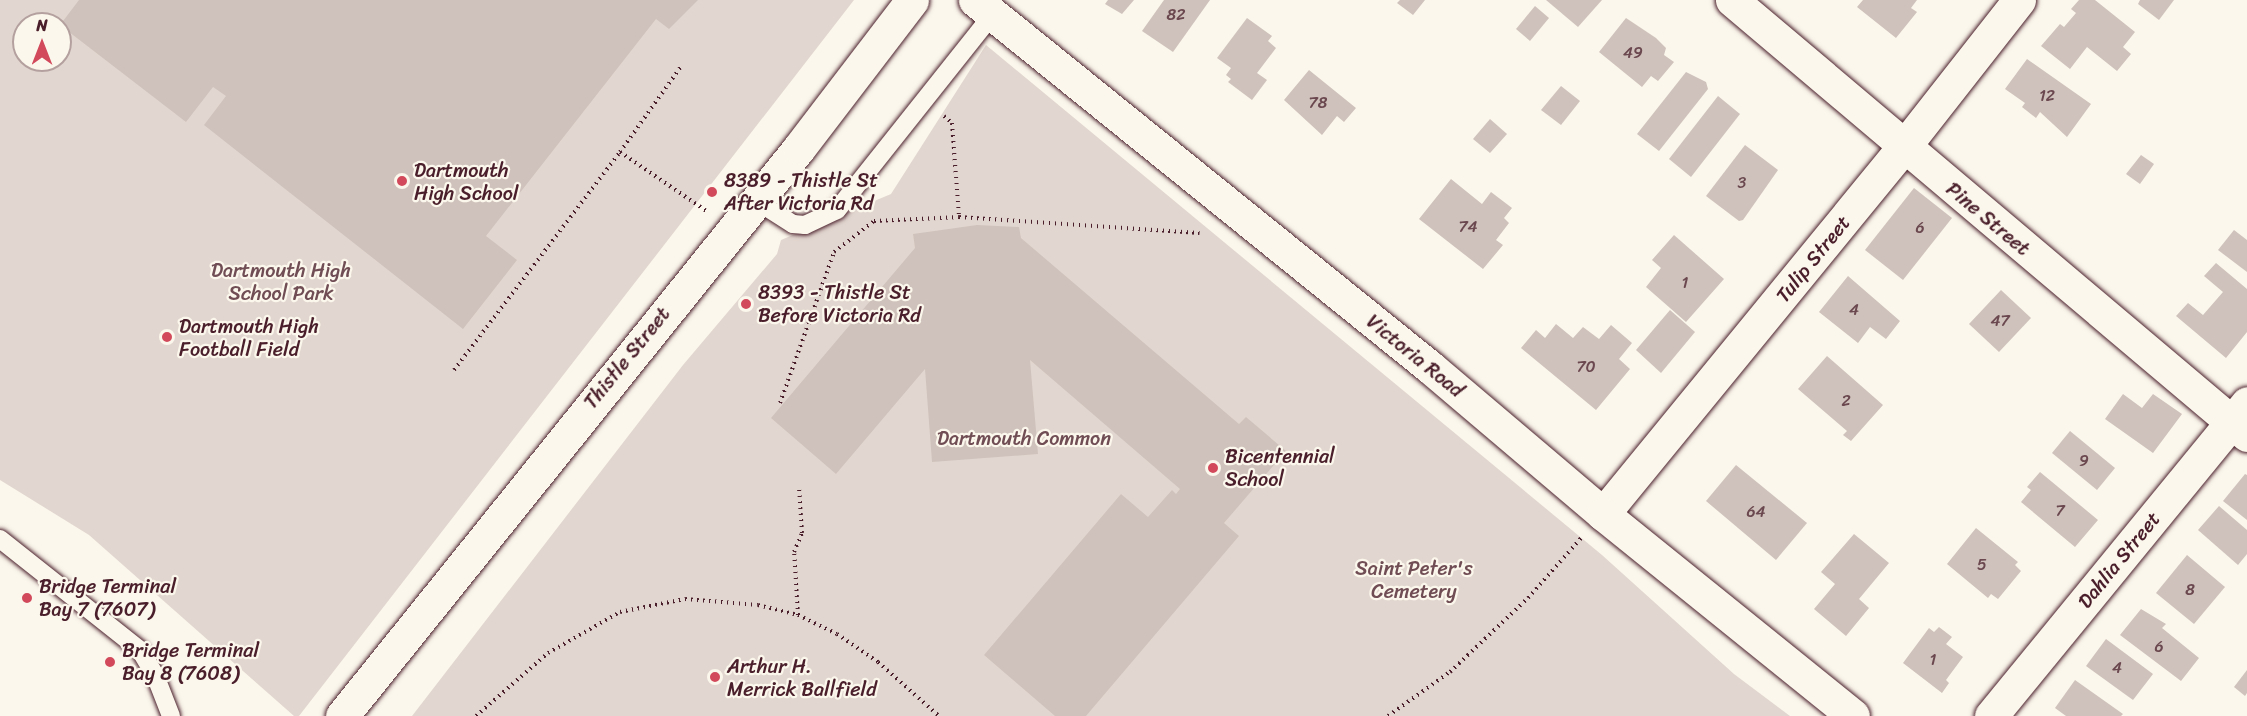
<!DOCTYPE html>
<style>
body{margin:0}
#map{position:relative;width:2247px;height:716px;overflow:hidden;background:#fbf7ec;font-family:Sriracha,sans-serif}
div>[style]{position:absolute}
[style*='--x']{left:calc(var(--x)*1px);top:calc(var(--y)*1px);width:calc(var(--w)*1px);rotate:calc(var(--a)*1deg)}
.green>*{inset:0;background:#e2d7d0}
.building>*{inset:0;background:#cfc2bc}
.path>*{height:4px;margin-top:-2px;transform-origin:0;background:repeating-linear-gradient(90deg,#4a1f2b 0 1.5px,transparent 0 6px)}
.roads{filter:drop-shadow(0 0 2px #4a1f2b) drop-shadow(0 0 2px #4a1f2b)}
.lane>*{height:18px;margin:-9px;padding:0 9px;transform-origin:9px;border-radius:9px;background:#fbf7ec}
.street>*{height:33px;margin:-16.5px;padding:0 16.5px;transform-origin:16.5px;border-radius:16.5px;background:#fbf7ec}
.secondary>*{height:33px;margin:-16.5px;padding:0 16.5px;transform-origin:16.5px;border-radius:16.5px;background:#fbf7ec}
.dots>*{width:16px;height:16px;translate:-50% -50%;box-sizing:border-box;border:3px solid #fbf7ec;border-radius:50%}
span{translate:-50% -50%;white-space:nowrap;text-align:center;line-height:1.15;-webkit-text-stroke:4.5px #fbf7ec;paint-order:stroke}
.number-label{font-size:16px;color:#6b484f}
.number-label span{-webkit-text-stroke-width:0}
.poi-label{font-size:20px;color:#4a1f2b}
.left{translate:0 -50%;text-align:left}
.street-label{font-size:20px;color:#4a1f2b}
.park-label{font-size:20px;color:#704d54}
.north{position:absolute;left:12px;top:12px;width:60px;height:60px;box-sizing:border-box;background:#fbf7ec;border:2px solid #b4a19f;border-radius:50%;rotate:0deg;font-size:16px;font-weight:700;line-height:24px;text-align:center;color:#4a1f2b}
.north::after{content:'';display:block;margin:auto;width:21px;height:27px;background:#d1495b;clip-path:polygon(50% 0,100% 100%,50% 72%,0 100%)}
</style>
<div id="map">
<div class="green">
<i style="clip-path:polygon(evenodd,0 0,854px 0,299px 716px,294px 716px,89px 535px,0 480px,0 0,24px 24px,60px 24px,60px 60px,24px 60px,24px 24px)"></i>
<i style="clip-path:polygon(986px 45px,1602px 555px,1734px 674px,1790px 716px,412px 716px,683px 365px,777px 254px,781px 240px,891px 194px)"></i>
</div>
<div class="building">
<i style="clip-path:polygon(79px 0,698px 0,669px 29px,656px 19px,486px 236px,517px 260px,463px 329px,204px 125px,226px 96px,213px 87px,186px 122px,60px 25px)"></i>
<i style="clip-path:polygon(1108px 0,1134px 0,1122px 14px,1105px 4px)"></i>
<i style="clip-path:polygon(1164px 0,1210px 0,1173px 52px,1142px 31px)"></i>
<i style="clip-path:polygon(1400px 0,1425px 0,1413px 15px,1397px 3px)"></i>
<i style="clip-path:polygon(1546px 0,1602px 0,1578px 27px)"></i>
<i style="clip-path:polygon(1863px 0,1917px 0,1911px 8px,1917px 12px,1896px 38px,1857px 7px)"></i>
<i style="clip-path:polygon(2079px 0,2095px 0,2135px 32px,2123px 47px,2131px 54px,2117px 71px,2087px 47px,2070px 69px,2041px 46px,2060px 24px,2064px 27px,2076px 13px,2071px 9px)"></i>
<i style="clip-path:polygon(2140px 0,2174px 0,2159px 20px,2138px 4px)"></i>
<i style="clip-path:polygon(1535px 6px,1549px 18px,1530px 41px,1516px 29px)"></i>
<i style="clip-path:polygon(1247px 18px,1272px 36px,1268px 41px,1276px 48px,1257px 73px,1267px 80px,1252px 100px,1228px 82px,1231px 79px,1226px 75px,1231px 68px,1217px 58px)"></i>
<i style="clip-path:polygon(1626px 18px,1656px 38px,1666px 48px,1664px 55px,1674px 62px,1658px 81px,1651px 76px,1642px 87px,1599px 52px)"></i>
<i style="clip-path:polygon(2027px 59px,2091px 104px,2067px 137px,2040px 112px,2036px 118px,2022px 107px,2025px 103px,2005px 89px)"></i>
<i style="clip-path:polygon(1309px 70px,1356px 108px,1344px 122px,1337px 116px,1322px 135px,1284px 100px)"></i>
<i style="clip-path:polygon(1686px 72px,1706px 82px,1708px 89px,1659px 151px,1637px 134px)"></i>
<i style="clip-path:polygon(1561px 86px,1580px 101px,1561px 125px,1541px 110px)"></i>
<i style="clip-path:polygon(1718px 96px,1740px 114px,1691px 177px,1669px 159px)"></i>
<i style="clip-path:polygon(1490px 119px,1507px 134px,1490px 153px,1473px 139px)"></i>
<i style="clip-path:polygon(1745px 145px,1778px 170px,1743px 220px,1739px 221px,1706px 196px)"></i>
<i style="clip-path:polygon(2141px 155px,2154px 164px,2140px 184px,2126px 174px)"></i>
<i style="clip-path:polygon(1451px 179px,1482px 204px,1491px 192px,1512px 208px,1504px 218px,1509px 223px,1496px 240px,1503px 245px,1483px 269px,1419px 219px)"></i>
<i style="clip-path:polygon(1914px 188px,1952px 218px,1903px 280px,1865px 250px)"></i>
<i style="clip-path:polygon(977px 225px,1019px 227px,1021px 238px,1239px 424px,1246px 417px,1286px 451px,1224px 523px,1239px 536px,1086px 716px,1055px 716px,984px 655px,1121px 494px,1148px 517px,1172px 490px,1176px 494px,1180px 489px,1030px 360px,1038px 454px,932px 462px,925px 369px,836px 474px,771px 418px,915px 248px,913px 234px)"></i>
<i style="clip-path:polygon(2234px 230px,2247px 240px,2247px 272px,2218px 250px)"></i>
<i style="clip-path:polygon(1674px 235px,1724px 279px,1686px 322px,1646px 287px,1661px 268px,1652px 260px)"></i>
<i style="clip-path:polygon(2216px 263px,2247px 289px,2247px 332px,2226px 358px,2176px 316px,2188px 303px,2203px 315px,2223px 292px,2204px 276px)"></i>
<i style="clip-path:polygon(1848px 276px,1900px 321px,1886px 339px,1870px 327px,1858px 343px,1819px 312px)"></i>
<i style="clip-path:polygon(2001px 290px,2031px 318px,1999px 352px,1969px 324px)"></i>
<i style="clip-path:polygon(1670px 310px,1695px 332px,1661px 373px,1636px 350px)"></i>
<i style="clip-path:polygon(1556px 324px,1573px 338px,1583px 327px,1599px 339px,1611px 325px,1632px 343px,1619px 359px,1630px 369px,1596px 410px,1521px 348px,1536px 330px,1545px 338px)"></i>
<i style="clip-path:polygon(1827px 356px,1883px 405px,1851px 441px,1843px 435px,1847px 431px,1798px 389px)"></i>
<i style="clip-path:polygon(2123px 394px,2142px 408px,2153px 394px,2182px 414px,2153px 453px,2105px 419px)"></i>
<i style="clip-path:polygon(2070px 431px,2115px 468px,2097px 490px,2052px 453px)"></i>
<i style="clip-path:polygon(1736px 465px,1807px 523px,1776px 560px,1706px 501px)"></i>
<i style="clip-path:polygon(2040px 472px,2098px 520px,2075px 547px,2021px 502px,2031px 490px,2027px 487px)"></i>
<i style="clip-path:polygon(2245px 474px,2247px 475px,2247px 520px,2223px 501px)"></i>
<i style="clip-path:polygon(2219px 506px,2247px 530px,2247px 554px,2238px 565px,2198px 530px)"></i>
<i style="clip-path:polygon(1976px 528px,2018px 562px,2015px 565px,2021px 571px,1998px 599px,1991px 594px,1988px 598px,1947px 564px)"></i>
<i style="clip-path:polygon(1854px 534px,1889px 563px,1859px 599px,1869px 608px,1846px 636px,1814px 609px,1835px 584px,1821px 572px)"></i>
<i style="clip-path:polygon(2187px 555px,2225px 587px,2194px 624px,2156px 593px)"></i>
<i style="clip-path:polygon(2141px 609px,2166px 624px,2162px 628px,2199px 658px,2181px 681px,2120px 635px)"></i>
<i style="clip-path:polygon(1939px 627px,1952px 637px,1946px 644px,1963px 657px,1946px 680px,1949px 683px,1942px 693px,1903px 663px,1929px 628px,1934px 632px)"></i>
<i style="clip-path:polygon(2106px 639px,2153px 674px,2133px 700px,2086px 666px)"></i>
<i style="clip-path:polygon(2247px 670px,2247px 693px,2245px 696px,2234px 687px)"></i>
<i style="clip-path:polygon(2075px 680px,2123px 714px,2121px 716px,2066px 716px,2055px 708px)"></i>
</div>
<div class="path">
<i style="--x:944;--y:116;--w:11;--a:41"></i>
<i style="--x:952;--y:123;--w:94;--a:85.7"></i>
<i style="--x:620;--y:152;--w:107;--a:-54.5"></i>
<i style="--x:454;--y:370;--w:274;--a:-52.7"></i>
<i style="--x:620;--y:152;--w:107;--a:34.3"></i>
<i style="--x:780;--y:403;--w:160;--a:-70.3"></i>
<i style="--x:834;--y:252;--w:51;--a:-37.8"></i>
<i style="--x:874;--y:221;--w:85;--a:-2.7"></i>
<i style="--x:959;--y:217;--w:241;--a:3.8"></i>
<i style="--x:798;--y:615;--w:63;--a:-93.6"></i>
<i style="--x:794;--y:552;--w:21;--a:-67"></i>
<i style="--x:802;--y:533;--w:45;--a:-93.8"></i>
<i style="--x:476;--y:716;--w:96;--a:-41.2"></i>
<i style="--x:548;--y:653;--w:83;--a:-29.7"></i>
<i style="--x:620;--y:612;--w:66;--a:-11.3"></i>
<i style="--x:685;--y:599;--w:73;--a:4.7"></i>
<i style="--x:758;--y:605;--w:41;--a:14"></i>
<i style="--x:798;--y:615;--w:43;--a:26"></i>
<i style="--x:837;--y:634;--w:50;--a:34.3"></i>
<i style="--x:878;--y:662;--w:81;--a:41.5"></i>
<i style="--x:1388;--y:716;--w:76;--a:-35.4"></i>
<i style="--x:1450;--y:672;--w:108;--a:-43.5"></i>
<i style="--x:1528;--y:598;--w:80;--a:-48.5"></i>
</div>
<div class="roads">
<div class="lane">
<i style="--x:755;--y:200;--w:45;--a:32.3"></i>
<i style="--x:793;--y:224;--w:12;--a:5"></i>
<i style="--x:805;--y:225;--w:35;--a:-25"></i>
<i style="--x:837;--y:210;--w:251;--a:-51.5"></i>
<i style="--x:0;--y:539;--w:179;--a:38.4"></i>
<i style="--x:140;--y:650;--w:29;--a:59"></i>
<i style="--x:155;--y:675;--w:44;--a:68.7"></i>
</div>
<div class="street">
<i style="--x:1732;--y:0;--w:674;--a:40.19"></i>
<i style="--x:1603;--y:514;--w:473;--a:-50.7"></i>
<i style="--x:1903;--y:148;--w:188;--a:-51.9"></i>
<i style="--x:1991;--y:716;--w:404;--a:-50.7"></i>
</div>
<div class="secondary">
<i style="--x:975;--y:0;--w:586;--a:38.9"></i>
<i style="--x:1431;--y:368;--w:226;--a:40.3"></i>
<i style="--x:1603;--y:514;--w:321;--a:38.9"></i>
<i style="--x:342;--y:716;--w:729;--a:-51.18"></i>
<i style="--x:799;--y:148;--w:186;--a:-52.6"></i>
</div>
</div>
<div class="dots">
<i style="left:402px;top:181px;background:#d1495b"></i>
<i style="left:712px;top:192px;background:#d1495b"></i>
<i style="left:746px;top:304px;background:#d1495b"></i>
<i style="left:167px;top:337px;background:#d1495b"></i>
<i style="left:1213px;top:468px;background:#d1495b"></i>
<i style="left:27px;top:598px;background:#d1495b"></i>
<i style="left:110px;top:662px;background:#d1495b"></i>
<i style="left:715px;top:677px;background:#d1495b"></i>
</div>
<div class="number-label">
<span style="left:1176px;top:15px">82</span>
<span style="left:1633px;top:53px">49</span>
<span style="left:2047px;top:96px">12</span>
<span style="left:1318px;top:103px">78</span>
<span style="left:1742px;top:183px">3</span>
<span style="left:1468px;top:227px">74</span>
<span style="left:1920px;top:228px">6</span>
<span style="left:1685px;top:283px">1</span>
<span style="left:1854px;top:310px">4</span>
<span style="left:2000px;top:321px">47</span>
<span style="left:1586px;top:367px">70</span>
<span style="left:1846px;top:401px">2</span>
<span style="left:2084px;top:461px">9</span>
<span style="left:2060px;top:511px">7</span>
<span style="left:1756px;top:512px">64</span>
<span style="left:1982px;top:565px">5</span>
<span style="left:2190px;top:590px">8</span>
<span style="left:2159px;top:647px">6</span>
<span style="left:1933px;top:660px">1</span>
<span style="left:2117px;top:668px">4</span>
</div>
<div class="poi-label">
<span class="left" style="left:414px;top:182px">Dartmouth<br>High School</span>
<span class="left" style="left:724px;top:192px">8389 - Thistle St<br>After Victoria Rd</span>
<span class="left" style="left:758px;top:304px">8393 - Thistle St<br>Before Victoria Rd</span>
<span class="left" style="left:179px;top:338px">Dartmouth High<br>Football Field</span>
<span class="left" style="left:1225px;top:468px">Bicentennial<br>School</span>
<span class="left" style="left:39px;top:598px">Bridge Terminal<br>Bay 7 (7607)</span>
<span class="left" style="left:122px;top:662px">Bridge Terminal<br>Bay 8 (7608)</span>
<span class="left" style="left:727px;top:678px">Arthur H.<br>Merrick Ballfield</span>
</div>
<div class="street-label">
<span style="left:1988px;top:219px;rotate:40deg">Pine Street</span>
<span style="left:1813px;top:259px;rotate:-51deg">Tulip Street</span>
<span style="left:1415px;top:356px;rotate:39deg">Victoria Road</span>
<span style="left:627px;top:358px;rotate:-51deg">Thistle Street</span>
<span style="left:2119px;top:560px;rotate:-51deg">Dahlia Street</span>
</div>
<div class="park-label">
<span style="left:281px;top:282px">Dartmouth High<br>School Park</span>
<span style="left:1024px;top:438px">Dartmouth Common</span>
<span style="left:1414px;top:580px">Saint Peter's<br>Cemetery</span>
</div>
<div class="north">N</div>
</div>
